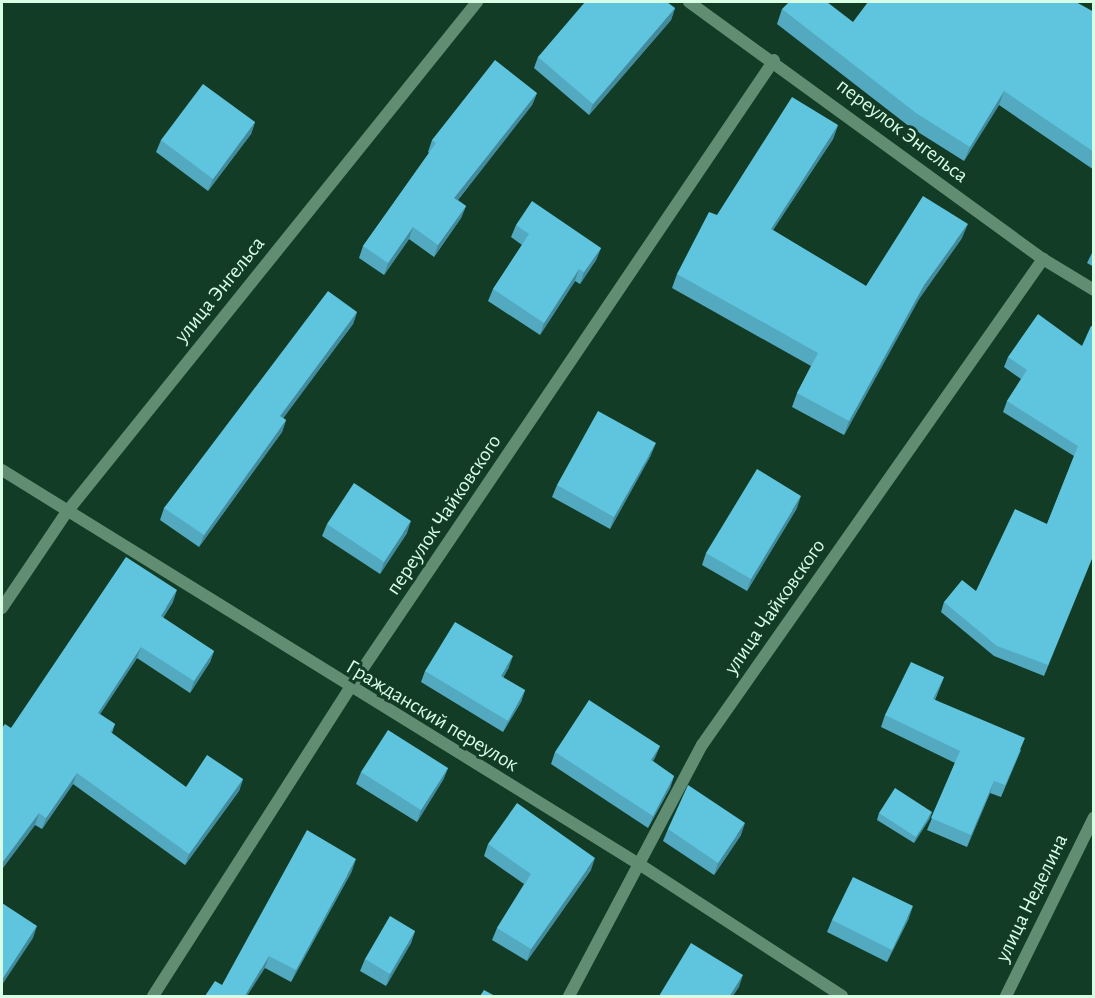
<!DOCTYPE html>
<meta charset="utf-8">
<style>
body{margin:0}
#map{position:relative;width:1095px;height:998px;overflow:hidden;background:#133c26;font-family:"Alegreya Sans",sans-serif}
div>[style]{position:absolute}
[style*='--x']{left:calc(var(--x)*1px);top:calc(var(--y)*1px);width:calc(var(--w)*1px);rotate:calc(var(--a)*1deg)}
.minor>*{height:12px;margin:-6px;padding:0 6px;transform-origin:6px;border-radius:6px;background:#618e72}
.wall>*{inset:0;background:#52a9c0}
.shaded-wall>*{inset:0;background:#428a9c}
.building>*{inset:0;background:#5fc5df}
span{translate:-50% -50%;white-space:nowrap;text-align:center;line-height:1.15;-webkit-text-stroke:6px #133c26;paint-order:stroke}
.street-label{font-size:21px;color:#d8fee5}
.frame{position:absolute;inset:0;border:3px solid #d8fee5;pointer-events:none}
</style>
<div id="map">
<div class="minor">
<i style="--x:689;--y:2;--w:437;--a:36"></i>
<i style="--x:1043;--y:259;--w:60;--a:31.3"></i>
<i style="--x:2;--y:470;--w:749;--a:31.74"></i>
<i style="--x:639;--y:864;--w:242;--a:33"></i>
<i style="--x:2;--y:608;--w:115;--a:-56"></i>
<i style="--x:66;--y:513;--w:656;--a:-51.19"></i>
<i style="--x:153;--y:996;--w:364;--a:-57.4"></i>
<i style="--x:349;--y:689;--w:759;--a:-55.95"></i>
<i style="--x:569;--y:996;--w:284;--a:-62.1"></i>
<i style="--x:702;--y:745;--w:594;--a:-54.94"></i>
<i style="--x:1006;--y:996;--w:199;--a:-63.8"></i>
</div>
<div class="wall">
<i style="clip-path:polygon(675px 8px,671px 20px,589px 115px,534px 68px,538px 57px)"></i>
<i style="clip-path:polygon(782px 9px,853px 22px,1094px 12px,1094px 170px,999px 105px,964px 161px,910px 127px,777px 24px)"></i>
<i style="clip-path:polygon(537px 93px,532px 105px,458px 200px,466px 206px,461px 218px,434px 257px,409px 239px,384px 275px,359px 258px,363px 246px,429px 153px,428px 152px,432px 140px)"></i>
<i style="clip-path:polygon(255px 122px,251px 134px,208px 191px,156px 152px,161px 140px)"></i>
<i style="clip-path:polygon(838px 125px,833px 139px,773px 230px,866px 286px,962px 238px,919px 299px,844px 435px,792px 407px,797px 393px,811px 366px,672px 288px,677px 274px,717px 215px)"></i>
<i style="clip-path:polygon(516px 225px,601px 248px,596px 260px,580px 284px,575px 281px,540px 335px,488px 301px,493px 289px,522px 245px,511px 237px)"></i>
<i style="clip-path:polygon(1094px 249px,1094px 267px,1087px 263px)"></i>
<i style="clip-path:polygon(357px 312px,353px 324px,283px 418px,286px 420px,282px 432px,199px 547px,160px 520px,164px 508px)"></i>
<i style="clip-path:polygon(1082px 346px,1094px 554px,1044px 676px,994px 656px,941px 612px,944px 602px,976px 591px,1047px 524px,1074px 456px,1003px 412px,1007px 401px,1021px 379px,1004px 367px,1008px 357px)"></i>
<i style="clip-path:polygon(651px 455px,610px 529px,552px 497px,557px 485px)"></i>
<i style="clip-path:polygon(797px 508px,747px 591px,702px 565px,706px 553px)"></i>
<i style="clip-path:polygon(327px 524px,407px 533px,380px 574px,322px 536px)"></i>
<i style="clip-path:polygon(173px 602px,163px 618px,214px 651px,210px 662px,190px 693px,137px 658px,100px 714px,115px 724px,112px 733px,186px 787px,243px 779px,239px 791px,185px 865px,73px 784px,42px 829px,35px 825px,2px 869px,2px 728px,11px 728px)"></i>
<i style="clip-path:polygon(509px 667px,503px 678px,525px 690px,521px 702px,503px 732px,421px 682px,425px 671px)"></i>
<i style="clip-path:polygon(944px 677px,935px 700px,1021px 750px,1001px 797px,990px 793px,967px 847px,927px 830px,955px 763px,881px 727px,885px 715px)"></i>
<i style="clip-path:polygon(660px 746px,653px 761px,674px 776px,670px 788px,648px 828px,551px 764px,555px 752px)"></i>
<i style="clip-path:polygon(448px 768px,443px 780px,417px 822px,356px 784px,361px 772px)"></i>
<i style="clip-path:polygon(879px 813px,930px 818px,914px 843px,877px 820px)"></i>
<i style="clip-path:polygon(668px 829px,741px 835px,714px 875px,663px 841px)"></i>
<i style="clip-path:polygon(488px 844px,591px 870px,527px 961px,492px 940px,497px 928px,524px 884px,484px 856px)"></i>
<i style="clip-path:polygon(352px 871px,291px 982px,265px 968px,222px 985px)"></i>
<i style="clip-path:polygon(909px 918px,887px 962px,827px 932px,832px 920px)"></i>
<i style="clip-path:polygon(415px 931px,411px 943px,386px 986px,360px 971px,365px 959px)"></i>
</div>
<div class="shaded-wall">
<i style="clip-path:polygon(675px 8px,671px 20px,589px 115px,593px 104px)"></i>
<i style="clip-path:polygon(1004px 91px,999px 105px,964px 161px,970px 147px)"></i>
<i style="clip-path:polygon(537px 93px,532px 105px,450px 210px,454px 198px)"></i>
<i style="clip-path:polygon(255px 122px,251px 134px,208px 191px,213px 179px)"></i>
<i style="clip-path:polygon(838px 125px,833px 139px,765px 242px,771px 229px)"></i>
<i style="clip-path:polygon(466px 206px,461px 218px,434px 257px,438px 245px)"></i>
<i style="clip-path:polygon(968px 224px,962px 238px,919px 299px,844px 435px,849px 421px,924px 285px)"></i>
<i style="clip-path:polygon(413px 227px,409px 239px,384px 275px,388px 263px)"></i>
<i style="clip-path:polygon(601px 248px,596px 260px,580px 284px,584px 272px)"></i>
<i style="clip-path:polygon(579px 269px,575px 281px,540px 335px,544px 323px)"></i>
<i style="clip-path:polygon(357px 312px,353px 324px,276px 428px,280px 416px)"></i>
<i style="clip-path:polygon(286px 420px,282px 432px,199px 547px,204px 535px)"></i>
<i style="clip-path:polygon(656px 443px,651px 455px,610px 529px,614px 517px)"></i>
<i style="clip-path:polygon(801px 496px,797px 508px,747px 591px,751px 579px)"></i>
<i style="clip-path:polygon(411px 521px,407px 533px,380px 574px,384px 562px)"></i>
<i style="clip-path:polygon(177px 590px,173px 602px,156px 628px,161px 616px)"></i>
<i style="clip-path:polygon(141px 647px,137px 658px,93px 725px,98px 713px)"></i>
<i style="clip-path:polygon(214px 651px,210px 662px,190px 693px,194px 681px)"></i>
<i style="clip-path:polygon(513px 656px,509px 667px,497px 688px,501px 676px)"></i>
<i style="clip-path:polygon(944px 677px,939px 689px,929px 711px,933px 699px)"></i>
<i style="clip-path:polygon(525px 690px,521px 702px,503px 732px,508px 721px)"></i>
<i style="clip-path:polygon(660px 746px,655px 758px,646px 772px,651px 760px)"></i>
<i style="clip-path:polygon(448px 768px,443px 780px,417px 822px,421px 810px)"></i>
<i style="clip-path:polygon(77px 773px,73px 784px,42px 829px,46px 818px)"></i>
<i style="clip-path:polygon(674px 776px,670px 788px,648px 828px,653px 816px)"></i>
<i style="clip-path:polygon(243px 779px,239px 791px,185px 865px,189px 854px)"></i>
<i style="clip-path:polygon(994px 781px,990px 793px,967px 847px,971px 835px)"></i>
<i style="clip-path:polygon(932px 812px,930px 818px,914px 843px,916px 837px)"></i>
<i style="clip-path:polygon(39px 813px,35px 825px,2px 869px,2px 863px)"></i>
<i style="clip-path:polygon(745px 823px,741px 835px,714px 875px,718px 863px)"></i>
<i style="clip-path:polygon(595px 858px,591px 870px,527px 961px,531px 949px)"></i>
<i style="clip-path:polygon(356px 859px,352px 871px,291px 982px,296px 970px)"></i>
<i style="clip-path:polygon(913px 906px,909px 918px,887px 962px,892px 950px)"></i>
<i style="clip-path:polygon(37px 926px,33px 938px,2px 985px,2px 980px)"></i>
<i style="clip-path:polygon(415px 931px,411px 943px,386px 986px,390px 974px)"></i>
<i style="clip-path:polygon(269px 956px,265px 968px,247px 996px,245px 996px)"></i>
<i style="clip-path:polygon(743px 975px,739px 987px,733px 996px,730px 996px)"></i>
</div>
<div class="building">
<i style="clip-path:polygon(585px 2px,667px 2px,675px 8px,593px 104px,538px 57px)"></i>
<i style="clip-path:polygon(789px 2px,827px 2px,853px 22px,868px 2px,1076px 2px,1094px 12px,1094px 152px,1004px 91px,970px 147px,916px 113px,782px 9px)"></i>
<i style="clip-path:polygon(495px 60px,537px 93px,454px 198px,466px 206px,438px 245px,413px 227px,388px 263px,363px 246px,436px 143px,432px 140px)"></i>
<i style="clip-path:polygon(203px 84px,255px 122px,213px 179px,161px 140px)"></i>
<i style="clip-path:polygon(792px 97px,838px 125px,771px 229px,866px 286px,923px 196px,968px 224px,924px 285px,849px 421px,797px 393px,818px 353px,677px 274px,709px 212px,717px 215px)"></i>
<i style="clip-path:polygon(532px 201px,601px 248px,584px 272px,579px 269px,544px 323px,493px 289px,529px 234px,516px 225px)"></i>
<i style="clip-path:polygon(328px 291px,357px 312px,280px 416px,286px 420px,204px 535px,164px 508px)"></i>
<i style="clip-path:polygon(1038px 314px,1082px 346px,1091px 326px,1094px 327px,1094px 553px,1048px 665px,997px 646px,944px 602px,962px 580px,976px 591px,1015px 509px,1047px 524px,1078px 446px,1007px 401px,1027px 370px,1008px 357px)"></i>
<i style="clip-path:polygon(598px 411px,656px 443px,614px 517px,557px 485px)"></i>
<i style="clip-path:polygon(757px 469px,801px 496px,751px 579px,706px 553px)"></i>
<i style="clip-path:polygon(354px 483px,411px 521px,384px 562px,327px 524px)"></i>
<i style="clip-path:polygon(126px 557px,177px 590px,161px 616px,214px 651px,194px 681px,141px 647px,98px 713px,115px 724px,110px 732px,186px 787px,207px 755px,243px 779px,189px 854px,77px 773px,46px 818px,39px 813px,2px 863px,2px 728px,5px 724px,11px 728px)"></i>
<i style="clip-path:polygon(455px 622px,513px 656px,501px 676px,525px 690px,508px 721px,425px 671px)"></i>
<i style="clip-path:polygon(911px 662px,944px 677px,933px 699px,1025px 738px,1005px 785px,994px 781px,971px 835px,931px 818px,960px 751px,885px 715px)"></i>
<i style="clip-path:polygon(589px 700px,660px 746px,651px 760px,674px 776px,653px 816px,555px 752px)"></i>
<i style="clip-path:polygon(388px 730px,448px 768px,421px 810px,361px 772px)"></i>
<i style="clip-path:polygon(688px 785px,745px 823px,718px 863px,668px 829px)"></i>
<i style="clip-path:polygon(895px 788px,932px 812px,916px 837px,879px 813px)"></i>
<i style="clip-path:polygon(517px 803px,595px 858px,531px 949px,497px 928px,531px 874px,488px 844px)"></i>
<i style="clip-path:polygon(307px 830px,356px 859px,296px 970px,269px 956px,245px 996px,205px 996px,215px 981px,222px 985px)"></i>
<i style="clip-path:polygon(853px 877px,913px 906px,892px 950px,832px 920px)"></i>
<i style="clip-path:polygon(2px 903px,37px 926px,2px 980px)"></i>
<i style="clip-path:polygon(390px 916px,415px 931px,390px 974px,365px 959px)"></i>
<i style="clip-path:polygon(691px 943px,743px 975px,730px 996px,659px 996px)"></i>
<i style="clip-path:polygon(484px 990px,495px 996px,480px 996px)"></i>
</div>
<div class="street-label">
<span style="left:902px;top:131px;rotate:37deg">переулок Энгельса</span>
<span style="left:220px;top:290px;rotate:-51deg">улица Энгельса</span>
<span style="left:444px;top:515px;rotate:-56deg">переулок Чайковского</span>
<span style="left:775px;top:607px;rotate:-55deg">улица Чайковского</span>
<span style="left:432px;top:716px;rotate:31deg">Гражданский переулок</span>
<span style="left:1032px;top:898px;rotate:-64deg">улица Неделина</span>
</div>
<div class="frame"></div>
</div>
